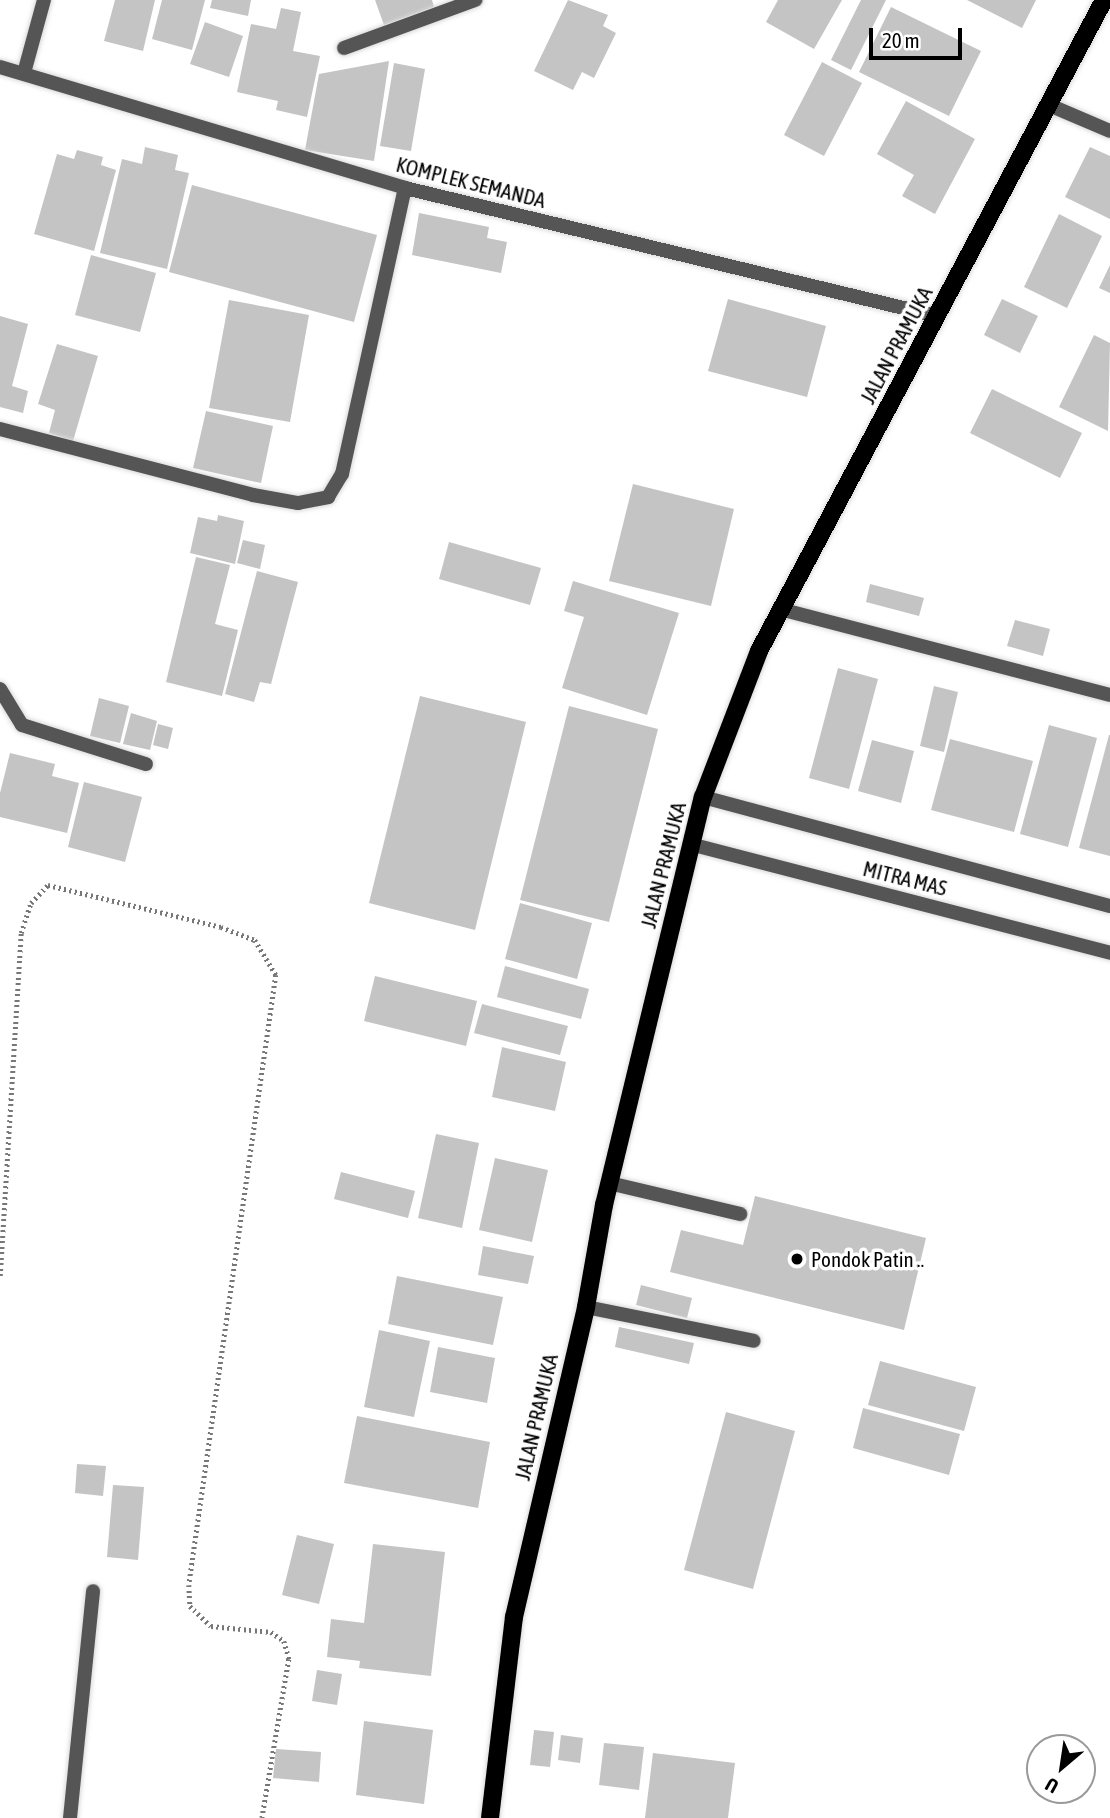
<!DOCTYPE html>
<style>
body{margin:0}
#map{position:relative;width:1110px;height:1818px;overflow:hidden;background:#fff;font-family:"Asap Condensed",sans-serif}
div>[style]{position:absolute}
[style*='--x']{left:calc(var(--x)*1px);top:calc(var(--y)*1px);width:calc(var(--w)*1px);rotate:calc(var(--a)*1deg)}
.building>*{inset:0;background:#c4c4c4}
.path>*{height:4.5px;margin-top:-2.25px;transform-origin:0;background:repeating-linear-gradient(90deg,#777 0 2px,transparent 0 5.5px)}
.roads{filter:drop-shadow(0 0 2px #dbdbdb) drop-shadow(0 0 2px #dbdbdb)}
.lane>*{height:14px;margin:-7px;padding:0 7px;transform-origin:7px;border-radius:7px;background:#555}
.street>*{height:14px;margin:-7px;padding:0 7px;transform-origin:7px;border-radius:7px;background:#555}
.primary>*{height:18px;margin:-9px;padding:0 9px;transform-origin:9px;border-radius:9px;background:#000}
.dots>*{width:19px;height:19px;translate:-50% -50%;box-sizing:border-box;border:4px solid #fff;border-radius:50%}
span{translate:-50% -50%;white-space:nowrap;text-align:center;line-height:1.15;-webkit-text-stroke:7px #fff;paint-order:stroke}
.street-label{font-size:21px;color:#000}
.poi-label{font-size:21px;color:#000}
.left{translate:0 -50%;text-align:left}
.north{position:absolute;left:1026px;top:1734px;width:70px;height:70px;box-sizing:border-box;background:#fff;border:2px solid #999;border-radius:50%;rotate:209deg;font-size:19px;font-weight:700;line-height:28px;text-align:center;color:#000}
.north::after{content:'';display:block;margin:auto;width:24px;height:32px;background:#000;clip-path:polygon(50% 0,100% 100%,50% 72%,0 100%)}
.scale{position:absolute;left:869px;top:28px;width:93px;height:32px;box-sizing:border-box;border:4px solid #000;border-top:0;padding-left:9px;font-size:21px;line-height:24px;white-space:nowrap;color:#000;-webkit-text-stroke:5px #fff;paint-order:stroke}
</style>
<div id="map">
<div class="building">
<i style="clip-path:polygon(115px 0,155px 0,143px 51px,104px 41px)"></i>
<i style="clip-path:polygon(162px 0,205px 0,192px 50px,152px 39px)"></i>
<i style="clip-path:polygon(212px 0,251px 0,248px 16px,210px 8px)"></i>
<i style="clip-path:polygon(375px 0,432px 0,434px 7px,384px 25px)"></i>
<i style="clip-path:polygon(568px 0,608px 15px,603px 26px,616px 33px,594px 78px,582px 72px,573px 90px,534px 71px)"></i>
<i style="clip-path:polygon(778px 0,842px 0,814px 49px,766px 22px)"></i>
<i style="clip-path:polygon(861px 0,886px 0,851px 70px,831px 60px)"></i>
<i style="clip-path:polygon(967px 0,1036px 0,1022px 28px)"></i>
<i style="clip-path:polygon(891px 7px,981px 51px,949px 116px,859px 72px)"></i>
<i style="clip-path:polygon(281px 8px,301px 12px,293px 51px,320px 56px,307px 117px,276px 110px,278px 101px,237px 92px,251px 24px,276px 29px)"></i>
<i style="clip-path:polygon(205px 22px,243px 36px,229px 77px,190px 64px)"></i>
<i style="clip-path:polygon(389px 61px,374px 161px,305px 150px,319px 74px)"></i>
<i style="clip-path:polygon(822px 62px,862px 83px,824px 156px,784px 135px)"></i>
<i style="clip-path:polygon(394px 63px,425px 69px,411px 151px,380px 146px)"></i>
<i style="clip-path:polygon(906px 101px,975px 139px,935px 214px,902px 196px,914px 175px,877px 154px)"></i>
<i style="clip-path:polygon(145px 147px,178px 155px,175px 170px,189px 173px,167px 269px,100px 253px,122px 159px,142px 164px)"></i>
<i style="clip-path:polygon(1090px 147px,1110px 156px,1110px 219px,1065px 197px)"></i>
<i style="clip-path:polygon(77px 150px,103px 157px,101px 165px,116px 170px,94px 251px,34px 234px,57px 154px,74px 159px)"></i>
<i style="clip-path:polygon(192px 185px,377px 235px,354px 322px,169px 272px)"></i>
<i style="clip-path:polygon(419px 213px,489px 227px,487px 238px,507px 242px,501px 273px,412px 255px)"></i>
<i style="clip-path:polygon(1059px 214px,1102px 236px,1067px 308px,1024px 287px)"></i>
<i style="clip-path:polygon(91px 255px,156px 273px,140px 332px,75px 315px)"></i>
<i style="clip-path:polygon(1110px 265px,1110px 293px,1099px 288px)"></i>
<i style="clip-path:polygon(728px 299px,826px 326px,807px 397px,708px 371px)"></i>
<i style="clip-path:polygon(1002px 299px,1038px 316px,1020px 353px,984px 335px)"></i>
<i style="clip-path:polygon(229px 300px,309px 315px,290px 422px,209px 408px)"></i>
<i style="clip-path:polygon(0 316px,28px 324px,12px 386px,28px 391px,23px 413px,0 407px)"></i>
<i style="clip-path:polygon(1094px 335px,1110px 343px,1108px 431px,1059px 407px)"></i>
<i style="clip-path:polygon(57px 344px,98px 356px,73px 441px,49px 433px,55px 410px,38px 404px)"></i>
<i style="clip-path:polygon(992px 389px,1082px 433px,1060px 478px,970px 433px)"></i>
<i style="clip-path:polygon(206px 411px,273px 426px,261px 483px,193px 468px)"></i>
<i style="clip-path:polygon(633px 484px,734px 509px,711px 606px,609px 581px)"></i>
<i style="clip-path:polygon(218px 515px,244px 521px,235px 564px,190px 553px,198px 517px,217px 521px)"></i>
<i style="clip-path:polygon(243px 540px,265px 545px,260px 569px,237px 563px)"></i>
<i style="clip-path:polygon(449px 542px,541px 568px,530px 605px,439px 579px)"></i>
<i style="clip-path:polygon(196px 557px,230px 565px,215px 624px,238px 630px,222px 696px,166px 682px)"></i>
<i style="clip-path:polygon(257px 571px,298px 582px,271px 684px,260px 682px,254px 702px,225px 694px)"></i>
<i style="clip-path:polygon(573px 581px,679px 613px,647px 715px,562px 688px,584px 617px,564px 611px)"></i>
<i style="clip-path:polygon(870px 584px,924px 598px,919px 616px,866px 602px)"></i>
<i style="clip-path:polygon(1015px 620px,1050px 629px,1043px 656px,1007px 646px)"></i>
<i style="clip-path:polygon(838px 668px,878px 679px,849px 789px,809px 778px)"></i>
<i style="clip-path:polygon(934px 686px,958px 692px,944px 752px,920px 746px)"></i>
<i style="clip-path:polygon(420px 696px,526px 722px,475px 930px,369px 903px)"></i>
<i style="clip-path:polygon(99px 698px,129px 706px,120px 743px,90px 736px)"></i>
<i style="clip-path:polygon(569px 706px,658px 729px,609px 922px,520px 900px)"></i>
<i style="clip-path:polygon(131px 713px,157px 721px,150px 750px,123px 744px)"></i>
<i style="clip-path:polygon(158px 724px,173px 728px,168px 749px,153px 745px)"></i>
<i style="clip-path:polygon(1049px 725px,1097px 738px,1068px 847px,1020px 834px)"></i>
<i style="clip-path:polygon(1109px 735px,1110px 735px,1110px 856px,1079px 848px)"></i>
<i style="clip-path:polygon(950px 739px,1033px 761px,1014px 832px,931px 810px)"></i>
<i style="clip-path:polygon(872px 740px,914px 751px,901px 803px,858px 791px)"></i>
<i style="clip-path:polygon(10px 753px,55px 764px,52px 776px,79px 783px,67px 833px,0 817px,0 793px)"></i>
<i style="clip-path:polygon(84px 782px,142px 797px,125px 862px,68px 847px)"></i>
<i style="clip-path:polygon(520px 903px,592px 923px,577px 979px,505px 959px)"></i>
<i style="clip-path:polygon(505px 966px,589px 989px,581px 1019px,497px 997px)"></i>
<i style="clip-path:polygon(375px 976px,477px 1001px,466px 1046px,364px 1021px)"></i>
<i style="clip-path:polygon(482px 1004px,568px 1026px,560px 1055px,474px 1033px)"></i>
<i style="clip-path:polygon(502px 1047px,566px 1062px,555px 1111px,492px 1097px)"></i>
<i style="clip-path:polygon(436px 1134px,479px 1143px,462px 1228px,418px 1218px)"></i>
<i style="clip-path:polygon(495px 1158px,548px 1170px,532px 1242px,479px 1230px)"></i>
<i style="clip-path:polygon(341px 1172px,415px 1191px,408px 1218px,334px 1199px)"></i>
<i style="clip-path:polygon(755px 1196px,926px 1238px,904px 1330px,670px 1272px,681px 1230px,743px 1245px)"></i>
<i style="clip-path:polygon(483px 1246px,534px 1256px,528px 1284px,478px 1275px)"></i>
<i style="clip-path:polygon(397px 1276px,503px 1297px,493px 1345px,388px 1324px)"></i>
<i style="clip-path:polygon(641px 1285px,692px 1298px,687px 1318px,636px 1305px)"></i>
<i style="clip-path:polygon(619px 1327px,694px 1343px,689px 1364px,615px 1347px)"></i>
<i style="clip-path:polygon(379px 1330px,430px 1341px,414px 1417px,364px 1407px)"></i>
<i style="clip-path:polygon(438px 1347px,495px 1358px,487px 1403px,430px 1392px)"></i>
<i style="clip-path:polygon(880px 1361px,976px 1387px,964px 1431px,868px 1405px)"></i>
<i style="clip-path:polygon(863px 1408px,960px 1434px,949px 1475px,853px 1448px)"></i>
<i style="clip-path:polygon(726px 1412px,795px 1431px,753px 1589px,684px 1570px)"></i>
<i style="clip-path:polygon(357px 1416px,490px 1442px,478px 1508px,344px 1483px)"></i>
<i style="clip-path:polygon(77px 1464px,106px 1466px,103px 1496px,75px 1493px)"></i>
<i style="clip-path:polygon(113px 1485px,144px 1487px,138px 1560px,107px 1557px)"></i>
<i style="clip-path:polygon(297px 1535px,334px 1544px,319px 1604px,282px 1595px)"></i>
<i style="clip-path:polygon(373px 1544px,445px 1552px,431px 1676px,359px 1668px,360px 1661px,327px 1657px,331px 1619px,364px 1623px)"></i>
<i style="clip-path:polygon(317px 1670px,342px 1674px,337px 1705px,312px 1701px)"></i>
<i style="clip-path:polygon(364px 1721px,433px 1730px,424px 1804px,356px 1795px)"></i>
<i style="clip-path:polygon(534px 1730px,554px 1732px,550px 1767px,530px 1765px)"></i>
<i style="clip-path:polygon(561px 1735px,583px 1738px,580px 1763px,558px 1760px)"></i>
<i style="clip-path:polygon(604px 1743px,644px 1747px,639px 1790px,599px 1785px)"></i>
<i style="clip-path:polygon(276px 1749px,321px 1752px,319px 1782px,273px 1778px)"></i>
<i style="clip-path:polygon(653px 1753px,735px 1763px,728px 1818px,645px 1818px)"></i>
</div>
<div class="path">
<i style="--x:0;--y:1276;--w:344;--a:-86.5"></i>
<i style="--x:21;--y:933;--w:32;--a:-72"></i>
<i style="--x:31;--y:903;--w:25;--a:-47"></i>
<i style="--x:48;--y:885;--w:178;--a:13.6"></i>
<i style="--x:221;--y:927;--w:36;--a:21"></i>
<i style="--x:255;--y:940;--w:41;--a:59"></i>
<i style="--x:276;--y:975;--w:616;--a:98.12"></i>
<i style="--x:189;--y:1585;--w:21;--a:87"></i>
<i style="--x:190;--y:1606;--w:29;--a:44"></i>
<i style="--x:211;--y:1626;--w:60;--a:5.7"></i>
<i style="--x:271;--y:1632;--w:16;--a:35"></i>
<i style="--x:284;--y:1641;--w:19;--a:74"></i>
<i style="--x:289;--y:1659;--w:161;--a:99.6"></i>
</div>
<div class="roads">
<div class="lane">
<i style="--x:0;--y:689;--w:42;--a:58.6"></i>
<i style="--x:22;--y:725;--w:130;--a:17.5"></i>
<i style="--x:609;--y:1183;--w:135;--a:13.3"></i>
</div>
<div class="street">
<i style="--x:344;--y:48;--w:140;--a:-20.1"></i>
<i style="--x:0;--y:67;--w:423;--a:16.6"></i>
<i style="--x:405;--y:188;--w:547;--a:13.53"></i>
<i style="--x:24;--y:73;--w:76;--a:-74.7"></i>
<i style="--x:1049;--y:105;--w:66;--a:23.1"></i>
<i style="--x:0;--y:429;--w:261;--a:14.6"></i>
<i style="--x:253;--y:495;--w:46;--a:10.1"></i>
<i style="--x:298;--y:503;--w:31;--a:-11"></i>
<i style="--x:328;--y:497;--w:27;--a:-59"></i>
<i style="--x:342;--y:474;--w:293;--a:-77.6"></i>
<i style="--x:780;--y:609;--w:341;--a:14.6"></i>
<i style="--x:703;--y:797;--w:421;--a:15"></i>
<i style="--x:690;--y:844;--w:434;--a:14.5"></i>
<i style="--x:586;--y:1307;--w:171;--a:11.4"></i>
<i style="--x:70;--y:1818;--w:228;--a:-84.2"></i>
</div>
<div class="primary">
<i style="--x:490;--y:1818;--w:202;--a:-83.2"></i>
<i style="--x:514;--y:1617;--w:318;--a:-76.9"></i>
<i style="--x:586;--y:1307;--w:104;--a:-80"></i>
<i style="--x:604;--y:1205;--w:420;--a:-76.4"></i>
<i style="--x:703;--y:797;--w:156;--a:-69"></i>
<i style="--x:759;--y:651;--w:737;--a:-62.08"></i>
</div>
</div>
<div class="dots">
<i style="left:797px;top:1259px;background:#000"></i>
</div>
<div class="street-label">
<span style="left:471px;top:182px;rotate:14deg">KOMPLEK SEMANDA</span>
<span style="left:896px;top:345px;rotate:-62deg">JALAN PRAMUKA</span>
<span style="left:663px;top:865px;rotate:-76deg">JALAN PRAMUKA</span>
<span style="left:905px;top:878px;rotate:14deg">MITRA MAS</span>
<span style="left:536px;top:1417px;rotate:-77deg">JALAN PRAMUKA</span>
</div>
<div class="poi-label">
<span class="left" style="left:811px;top:1259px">Pondok Patin ..</span>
</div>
<div class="north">U</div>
<div class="scale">20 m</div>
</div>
